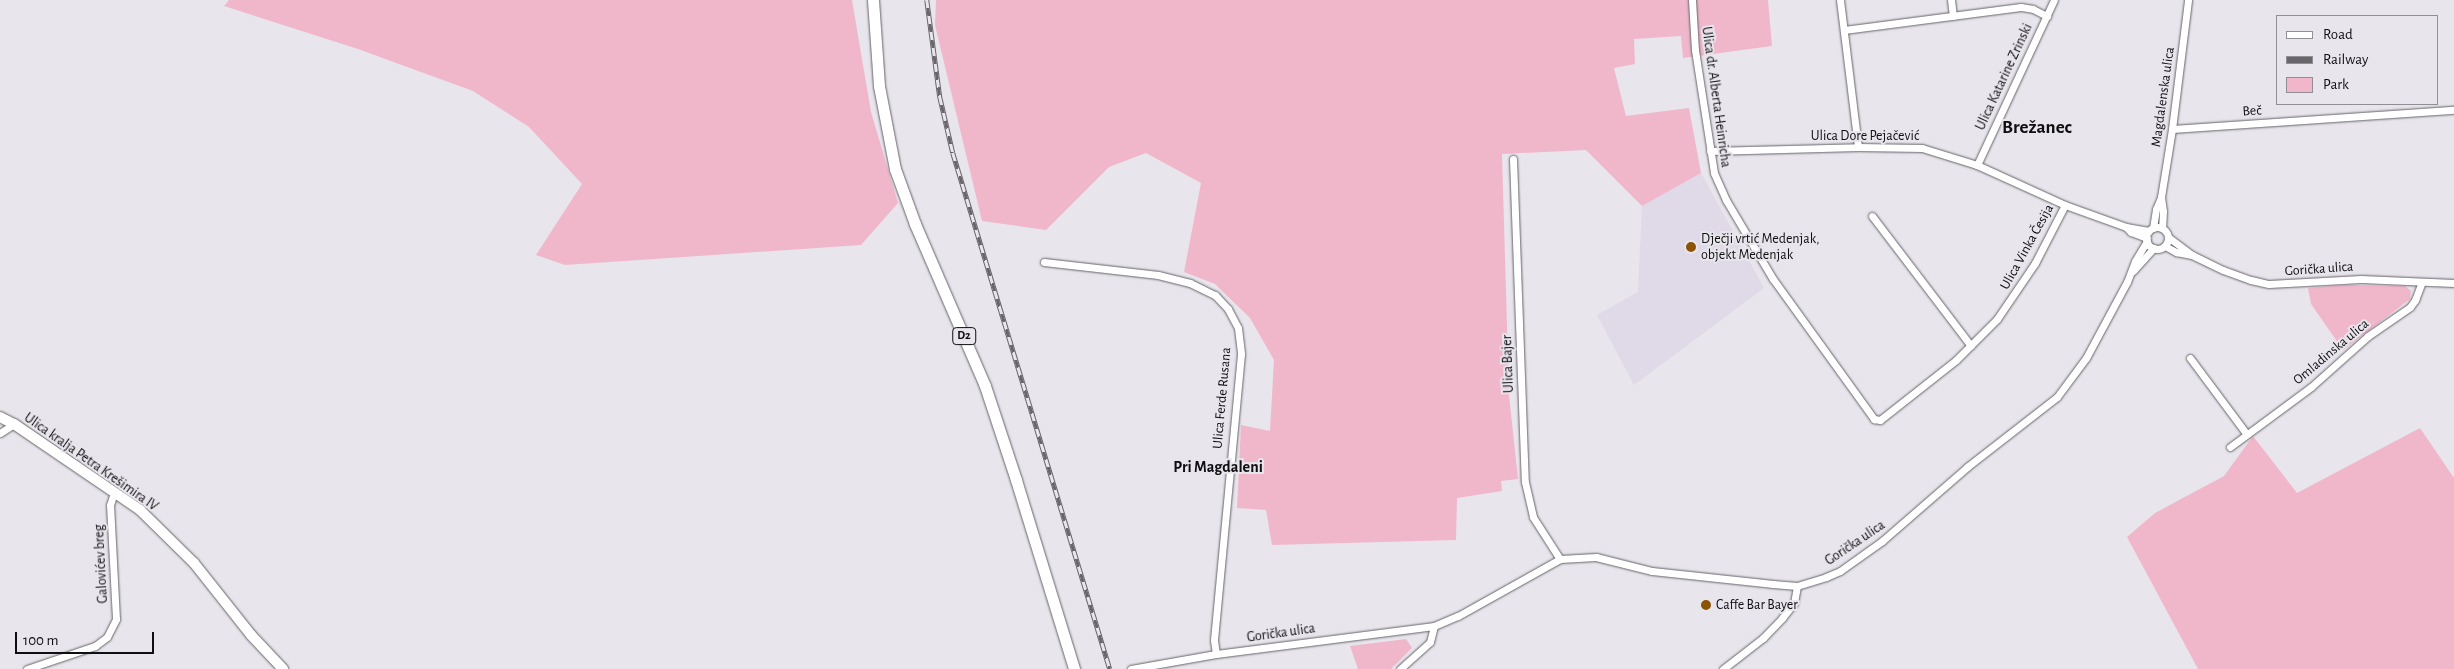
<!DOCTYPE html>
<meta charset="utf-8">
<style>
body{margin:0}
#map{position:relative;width:2454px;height:669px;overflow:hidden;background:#e8e5ec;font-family:"Alegreya Sans",sans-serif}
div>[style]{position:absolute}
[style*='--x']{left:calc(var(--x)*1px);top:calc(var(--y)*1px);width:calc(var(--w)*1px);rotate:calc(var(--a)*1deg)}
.built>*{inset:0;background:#e0d9e7}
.green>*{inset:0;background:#f0b7cb}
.roads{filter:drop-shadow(0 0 1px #666369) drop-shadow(0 0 1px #666369)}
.street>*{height:7px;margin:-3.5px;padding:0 3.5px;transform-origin:3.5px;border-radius:3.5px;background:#fff}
.street>.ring{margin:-3.5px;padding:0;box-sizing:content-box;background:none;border:7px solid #fff;border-radius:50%}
.secondary>*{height:10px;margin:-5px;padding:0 5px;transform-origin:5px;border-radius:5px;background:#fff}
.primary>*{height:11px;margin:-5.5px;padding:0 5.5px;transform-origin:5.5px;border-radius:5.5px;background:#fff}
.rail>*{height:4.5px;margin-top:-2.25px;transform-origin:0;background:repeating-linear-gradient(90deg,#e8e5ec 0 8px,#68666a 0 16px);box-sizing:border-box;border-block:1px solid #68666a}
.dots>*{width:14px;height:14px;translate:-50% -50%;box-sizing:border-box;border:2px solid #e8e5ec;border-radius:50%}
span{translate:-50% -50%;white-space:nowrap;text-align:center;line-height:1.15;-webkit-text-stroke:4px #e8e5ec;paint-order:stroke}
.shield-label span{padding:1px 4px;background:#e8e5ec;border:1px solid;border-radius:4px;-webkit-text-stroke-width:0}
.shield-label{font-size:12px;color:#0f0e10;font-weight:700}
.street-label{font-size:14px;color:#0f0e10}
.poi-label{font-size:14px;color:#0f0e10}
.left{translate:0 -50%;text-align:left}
.quarter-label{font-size:16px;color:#0f0e10;font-weight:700}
.district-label{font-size:19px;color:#0f0e10;font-weight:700}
.legend{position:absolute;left:2276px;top:15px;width:162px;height:90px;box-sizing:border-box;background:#e8e5ec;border:1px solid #918f94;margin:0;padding:6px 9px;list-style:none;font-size:15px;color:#0f0e10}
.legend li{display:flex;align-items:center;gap:10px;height:25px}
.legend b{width:25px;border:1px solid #918f94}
.scale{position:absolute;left:15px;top:632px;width:139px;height:22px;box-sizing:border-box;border:2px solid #0f0e10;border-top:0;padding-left:6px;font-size:15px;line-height:18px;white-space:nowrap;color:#0f0e10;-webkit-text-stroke:4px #e8e5ec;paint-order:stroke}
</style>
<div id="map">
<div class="built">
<i style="clip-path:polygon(1701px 173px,1764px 288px,1634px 385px,1597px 315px,1638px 292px,1642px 206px)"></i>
</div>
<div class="green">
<i style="clip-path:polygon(229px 0,852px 0,871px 112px,898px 203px,861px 245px,565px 265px,536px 255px,582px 184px,529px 127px,473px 91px,358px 49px,224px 6px)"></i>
<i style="clip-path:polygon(936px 0,1768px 0,1772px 46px,1683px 58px,1681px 36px,1634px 39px,1635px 64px,1614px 68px,1626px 116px,1689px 108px,1701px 173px,1642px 206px,1586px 150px,1502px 154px,1509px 395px,1518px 479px,1501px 481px,1502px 491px,1457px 498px,1456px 540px,1272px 545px,1266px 510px,1237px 508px,1241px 425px,1270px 431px,1274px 360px,1250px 318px,1215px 284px,1184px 272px,1201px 183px,1146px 153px,1109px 167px,1046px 230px,982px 221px,935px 25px)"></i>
<i style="clip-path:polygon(2345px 285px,2405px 286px,2411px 291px,2410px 299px,2343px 350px,2311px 304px,2308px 288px)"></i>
<i style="clip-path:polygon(2420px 428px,2454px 478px,2454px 669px,2198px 669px,2127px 537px,2155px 513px,2224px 476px,2253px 436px,2297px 493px)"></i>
<i style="clip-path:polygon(1406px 639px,1412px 648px,1391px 669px,1358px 669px,1350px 646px)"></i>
</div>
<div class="roads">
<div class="street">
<i style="--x:1692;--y:0;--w:50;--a:86.6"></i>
<i style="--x:1695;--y:50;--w:124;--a:81.2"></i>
<i style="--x:1714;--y:173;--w:30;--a:66"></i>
<i style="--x:1726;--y:200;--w:92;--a:59.3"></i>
<i style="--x:1773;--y:279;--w:173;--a:54.2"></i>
<i style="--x:1874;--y:419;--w:6;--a:9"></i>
<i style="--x:1880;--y:420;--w:97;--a:-38.3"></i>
<i style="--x:1956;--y:360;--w:58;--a:-45"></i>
<i style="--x:1997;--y:319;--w:68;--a:-55.8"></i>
<i style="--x:2035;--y:263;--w:65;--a:-62.7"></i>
<i style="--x:1840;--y:0;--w:148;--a:83"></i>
<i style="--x:1951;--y:0;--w:16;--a:83"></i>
<i style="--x:1844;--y:30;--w:178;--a:-7.4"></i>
<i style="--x:2021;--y:7;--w:12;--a:9"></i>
<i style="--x:2033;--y:9;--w:16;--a:27"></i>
<i style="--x:2172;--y:129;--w:283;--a:-3.9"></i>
<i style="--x:1710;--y:151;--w:148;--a:-1.5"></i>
<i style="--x:1858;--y:147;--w:64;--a:0.9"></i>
<i style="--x:1922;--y:148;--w:58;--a:17.2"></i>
<i style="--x:1977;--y:165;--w:97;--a:24.4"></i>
<i style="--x:2065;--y:205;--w:65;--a:19.8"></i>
<i style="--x:2126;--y:227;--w:23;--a:10"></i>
<i style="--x:1513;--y:159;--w:323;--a:87.9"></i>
<i style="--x:1525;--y:482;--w:36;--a:77"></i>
<i style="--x:1533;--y:517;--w:50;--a:57.3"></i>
<i style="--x:1977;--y:165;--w:182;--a:-65"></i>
<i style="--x:2161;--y:197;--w:14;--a:82"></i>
<i style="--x:2163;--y:211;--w:17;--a:93"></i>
<i style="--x:1872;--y:216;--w:163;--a:52.7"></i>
<i style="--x:2126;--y:227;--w:7;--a:45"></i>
<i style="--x:2131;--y:232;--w:17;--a:21"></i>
<i class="ring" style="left:2146px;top:227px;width:15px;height:15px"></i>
<i style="--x:2153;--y:228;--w:19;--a:-81"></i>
<i style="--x:2156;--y:209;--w:13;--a:-67"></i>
<i style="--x:2161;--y:197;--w:69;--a:-80.8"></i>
<i style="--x:2172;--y:129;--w:130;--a:-82.9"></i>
<i style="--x:2168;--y:237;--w:30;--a:37"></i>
<i style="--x:2192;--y:255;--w:34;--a:26"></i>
<i style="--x:2223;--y:270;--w:30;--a:20"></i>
<i style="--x:2251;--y:280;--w:18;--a:13"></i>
<i style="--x:2269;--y:284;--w:92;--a:-3.1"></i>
<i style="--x:2361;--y:279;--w:93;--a:2.5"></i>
<i style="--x:2165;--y:246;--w:13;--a:29"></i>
<i style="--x:2176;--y:252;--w:16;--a:11"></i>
<i style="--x:1044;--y:262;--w:115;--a:6.5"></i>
<i style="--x:1158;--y:275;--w:33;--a:14"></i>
<i style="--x:1190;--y:283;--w:28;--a:26"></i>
<i style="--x:1215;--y:295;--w:19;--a:47"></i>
<i style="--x:1228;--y:309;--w:21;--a:62"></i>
<i style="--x:1238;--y:328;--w:26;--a:83"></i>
<i style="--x:1241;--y:354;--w:287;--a:95.4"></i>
<i style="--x:1214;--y:640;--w:14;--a:82"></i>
<i style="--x:2133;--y:271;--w:31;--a:-48"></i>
<i style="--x:2190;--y:358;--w:94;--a:53.3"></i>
<i style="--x:0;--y:433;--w:17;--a:-33"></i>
<i style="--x:2230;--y:447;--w:101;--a:-36.5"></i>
<i style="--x:2311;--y:387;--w:76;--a:-41.8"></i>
<i style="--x:2368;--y:336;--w:51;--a:-34.6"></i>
<i style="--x:2410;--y:307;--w:9;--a:-54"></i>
<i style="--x:2415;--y:300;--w:19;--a:-69"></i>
<i style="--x:27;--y:669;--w:72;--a:-18.7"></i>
<i style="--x:95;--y:646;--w:15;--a:-37"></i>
<i style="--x:107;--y:637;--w:20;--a:-63"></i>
<i style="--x:116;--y:619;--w:114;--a:-93"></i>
<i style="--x:110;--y:505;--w:13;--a:-72"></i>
<i style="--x:1131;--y:669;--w:86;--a:-10"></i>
<i style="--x:1216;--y:654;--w:220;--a:-7.3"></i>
<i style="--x:1434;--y:626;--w:26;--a:-23"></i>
<i style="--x:1458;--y:616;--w:117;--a:-29.2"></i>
<i style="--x:1560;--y:559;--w:36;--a:-3"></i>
<i style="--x:1596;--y:557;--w:58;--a:14"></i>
<i style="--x:1652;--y:571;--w:122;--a:6.1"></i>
<i style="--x:1773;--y:584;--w:24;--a:5"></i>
<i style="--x:1797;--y:586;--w:30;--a:-17"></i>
<i style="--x:1826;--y:577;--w:15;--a:-23"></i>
<i style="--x:1840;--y:571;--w:52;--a:-35.5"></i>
<i style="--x:1882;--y:541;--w:113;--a:-41"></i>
<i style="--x:1967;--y:467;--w:114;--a:-37.9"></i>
<i style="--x:2057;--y:397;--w:49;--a:-53.4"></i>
<i style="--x:2086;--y:358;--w:86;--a:-61.7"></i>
<i style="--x:2127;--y:282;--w:22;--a:-69"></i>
<i style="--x:2135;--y:261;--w:23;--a:-59"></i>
<i style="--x:1400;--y:669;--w:40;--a:-42"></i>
<i style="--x:1430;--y:642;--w:16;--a:-76"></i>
<i style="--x:1723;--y:669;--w:51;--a:-37.8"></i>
<i style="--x:1763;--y:638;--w:28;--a:-46"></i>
<i style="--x:1782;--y:618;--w:19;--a:-51"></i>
<i style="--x:1794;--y:603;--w:17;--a:-80"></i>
</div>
<div class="secondary">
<i style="--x:0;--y:417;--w:16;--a:27"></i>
<i style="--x:14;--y:424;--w:153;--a:34.3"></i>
<i style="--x:140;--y:510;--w:76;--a:44.5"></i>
<i style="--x:194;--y:563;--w:92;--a:51.6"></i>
<i style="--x:251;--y:635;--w:47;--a:46.7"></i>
</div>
<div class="primary">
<i style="--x:873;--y:0;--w:86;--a:86"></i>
<i style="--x:879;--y:86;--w:85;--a:79.1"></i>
<i style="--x:895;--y:169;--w:59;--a:70"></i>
<i style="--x:915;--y:224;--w:176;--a:66.6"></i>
<i style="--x:985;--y:386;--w:99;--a:71.7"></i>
<i style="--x:1016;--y:480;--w:198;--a:72.9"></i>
</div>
</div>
<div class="rail">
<i style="--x:927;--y:0;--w:98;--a:82.4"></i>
<i style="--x:940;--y:97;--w:57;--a:76.9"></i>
<i style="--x:953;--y:153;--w:539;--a:73.08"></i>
</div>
<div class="dots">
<i style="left:1691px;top:247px;background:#8a5305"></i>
<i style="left:1706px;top:605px;background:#8a5305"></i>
</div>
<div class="shield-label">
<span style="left:964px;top:336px">D2</span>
</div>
<div class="street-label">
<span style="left:2004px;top:77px;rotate:-65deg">Ulica Katarine Zrinski</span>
<span style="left:1716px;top:97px;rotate:82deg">Ulica dr. Alberta Heinricha</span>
<span style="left:2163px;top:97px;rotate:-82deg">Magdalenska ulica</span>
<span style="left:2252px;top:111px;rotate:-4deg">Beč</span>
<span style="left:1865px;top:136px">Ulica Dore Pejačević</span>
<span style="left:2027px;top:247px;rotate:-61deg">Ulica Vinka Česija</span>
<span style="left:2319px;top:269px;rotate:-4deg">Gorička ulica</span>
<span style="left:2331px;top:352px;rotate:-40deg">Omladinska ulica</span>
<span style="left:1508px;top:364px;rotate:-92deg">Ulica Bajer</span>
<span style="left:1222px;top:398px;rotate:-85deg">Ulica Ferde Rusana</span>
<span style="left:91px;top:462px;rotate:35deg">Ulica kralja Petra Krešimira IV</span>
<span style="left:1855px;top:543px;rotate:-34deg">Gorička ulica</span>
<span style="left:101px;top:564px;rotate:-93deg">Galovićev breg</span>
<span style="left:1281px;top:633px;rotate:-8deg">Gorička ulica</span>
</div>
<div class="poi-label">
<span class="left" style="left:1701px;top:247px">Dječji vrtić Medenjak,<br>objekt Medenjak</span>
<span class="left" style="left:1716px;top:605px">Caffe Bar Bayer</span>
</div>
<div class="quarter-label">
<span style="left:1218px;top:467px">Pri Magdaleni</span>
</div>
<div class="district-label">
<span style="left:2037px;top:128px">Brežanec</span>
</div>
<ul class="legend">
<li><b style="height:6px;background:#fff"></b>Road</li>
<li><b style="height:6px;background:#68666a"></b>Railway</li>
<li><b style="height:14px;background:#f0b7cb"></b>Park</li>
</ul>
<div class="scale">100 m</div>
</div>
